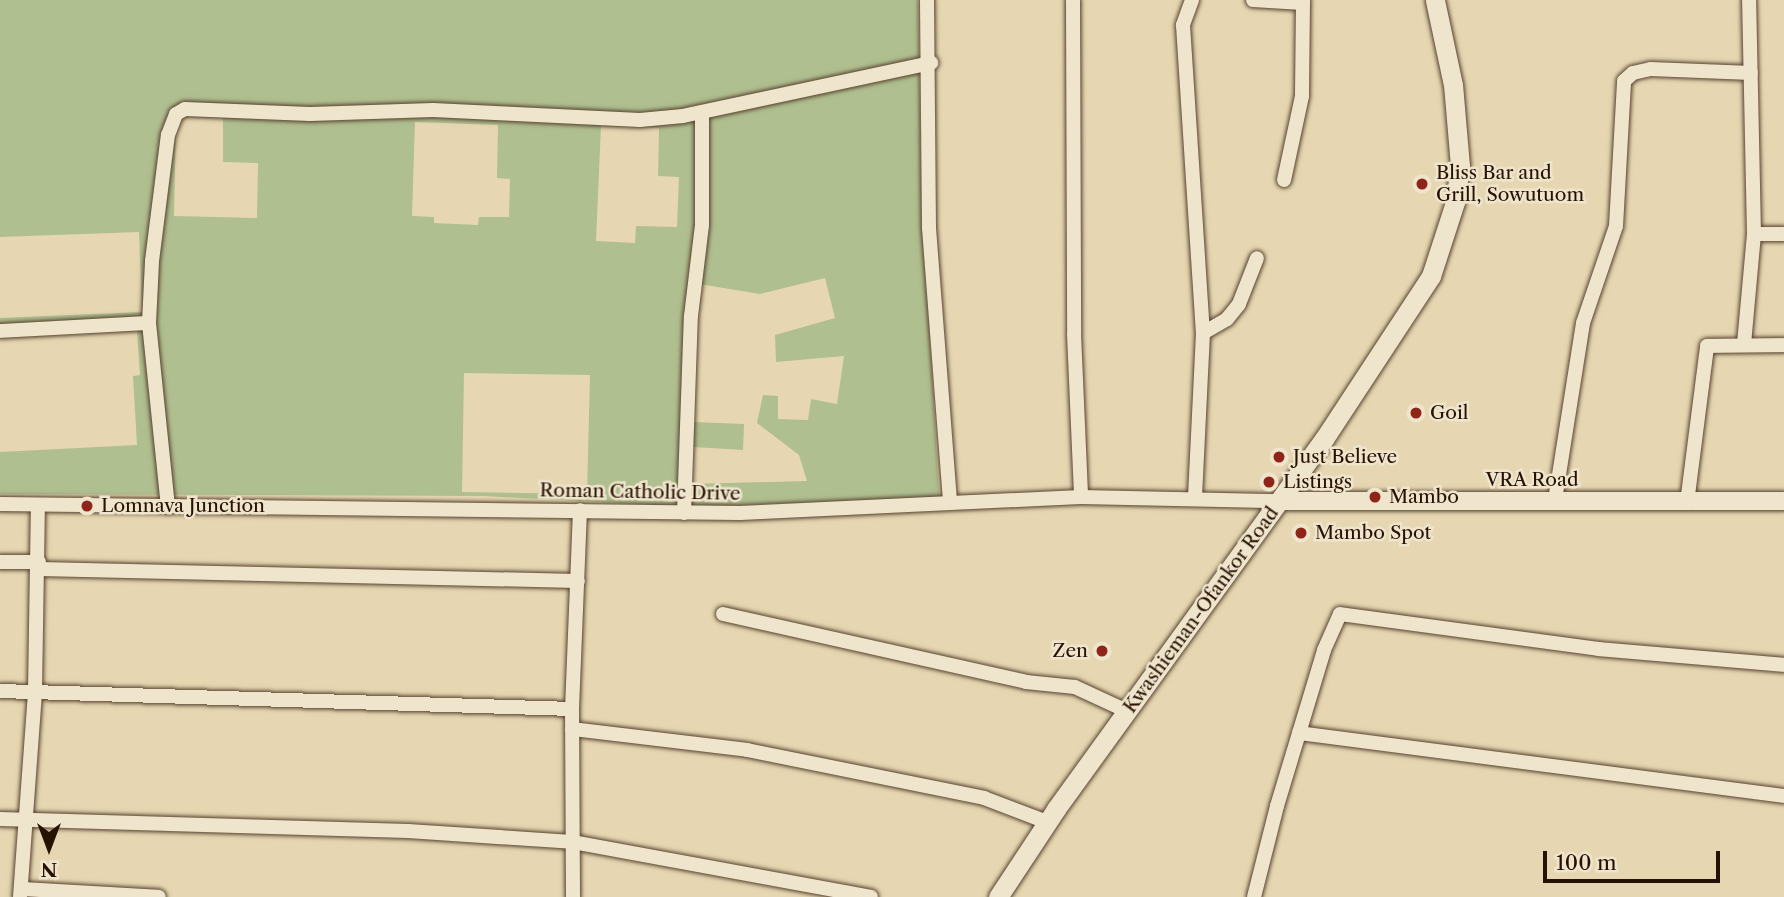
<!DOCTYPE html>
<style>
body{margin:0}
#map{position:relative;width:1784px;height:897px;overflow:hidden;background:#e6d7b2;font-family:"Libre Caslon Text",serif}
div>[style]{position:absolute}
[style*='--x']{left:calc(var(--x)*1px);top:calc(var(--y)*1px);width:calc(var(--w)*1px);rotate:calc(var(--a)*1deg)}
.green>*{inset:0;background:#b0bf90}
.roads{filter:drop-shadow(0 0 2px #57422e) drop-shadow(0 0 2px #57422e)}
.minor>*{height:14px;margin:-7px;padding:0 7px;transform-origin:7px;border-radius:7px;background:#efe5cd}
.tertiary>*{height:18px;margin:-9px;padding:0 9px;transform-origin:9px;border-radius:9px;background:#efe5cd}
.secondary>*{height:19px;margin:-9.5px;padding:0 9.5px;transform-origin:9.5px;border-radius:9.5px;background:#efe5cd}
.dots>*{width:19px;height:19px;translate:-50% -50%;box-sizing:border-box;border:4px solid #efe5cd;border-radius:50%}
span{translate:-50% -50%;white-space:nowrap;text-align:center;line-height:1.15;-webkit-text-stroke:5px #efe5cd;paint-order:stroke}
.poi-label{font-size:19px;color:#271102}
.left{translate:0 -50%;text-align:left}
.right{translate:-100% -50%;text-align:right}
.street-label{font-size:19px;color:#271102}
.north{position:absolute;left:14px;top:813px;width:70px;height:70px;-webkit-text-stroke:5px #efe5cd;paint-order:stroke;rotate:180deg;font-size:19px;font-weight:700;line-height:28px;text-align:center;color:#271102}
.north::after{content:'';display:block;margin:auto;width:24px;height:32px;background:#271102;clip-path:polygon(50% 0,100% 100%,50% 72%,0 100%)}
.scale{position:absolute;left:1543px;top:851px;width:177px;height:32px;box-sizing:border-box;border:4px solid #271102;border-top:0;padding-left:9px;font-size:21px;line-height:24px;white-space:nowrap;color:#271102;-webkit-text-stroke:5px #efe5cd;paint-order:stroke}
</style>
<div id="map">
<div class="green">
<i style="clip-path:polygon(evenodd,0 0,918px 0,921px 177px,939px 497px,694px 507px,483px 496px,0 494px,0 452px,137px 445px,133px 376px,140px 375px,137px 331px,0 338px,0 318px,142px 312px,139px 232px,0 237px,0 0,176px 117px,223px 118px,223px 162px,258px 163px,257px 218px,174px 216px,176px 117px,0 0,415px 122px,498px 125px,497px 178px,510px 179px,509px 217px,479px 217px,478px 225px,434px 223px,434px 217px,412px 216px,415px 122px,0 0,601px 126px,659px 128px,658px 176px,679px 177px,677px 227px,636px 226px,635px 243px,596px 241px,601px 126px,0 0,825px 278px,835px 318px,775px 335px,776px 362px,844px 356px,837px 404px,811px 399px,808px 420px,778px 419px,778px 396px,763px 395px,757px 423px,799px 455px,807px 481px,691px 484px,693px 447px,743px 450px,744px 424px,693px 422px,699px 284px,760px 294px,825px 278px,0 0,464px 373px,590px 375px,587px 494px,462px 492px,464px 373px)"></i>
</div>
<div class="roads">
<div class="minor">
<i style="--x:927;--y:0;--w:228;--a:89.5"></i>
<i style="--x:929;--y:228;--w:274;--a:85.6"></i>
<i style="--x:1073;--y:0;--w:334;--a:89.8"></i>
<i style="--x:1074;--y:334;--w:163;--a:87.5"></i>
<i style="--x:1192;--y:0;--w:27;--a:110"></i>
<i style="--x:1183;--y:25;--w:309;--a:86.3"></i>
<i style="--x:1203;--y:333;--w:164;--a:92.8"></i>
<i style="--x:1253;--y:0;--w:50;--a:3.4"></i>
<i style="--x:1284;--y:180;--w:86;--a:-77.9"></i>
<i style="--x:1302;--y:96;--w:96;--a:-89.4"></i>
<i style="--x:1754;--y:234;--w:30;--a:0"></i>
<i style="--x:0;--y:331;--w:149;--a:-3.1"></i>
<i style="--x:1203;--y:333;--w:28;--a:-30"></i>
<i style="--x:1227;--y:319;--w:19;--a:-51"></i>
<i style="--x:1239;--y:304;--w:49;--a:-68.6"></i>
<i style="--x:1744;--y:344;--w:110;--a:-84.8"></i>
<i style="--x:1754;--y:234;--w:234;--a:-91.2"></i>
<i style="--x:1555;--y:500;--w:179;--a:-81"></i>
<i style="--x:1583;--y:323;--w:102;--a:-71.2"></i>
<i style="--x:1616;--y:226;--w:145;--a:-86.8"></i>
<i style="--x:1624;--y:81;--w:12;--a:-42"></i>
<i style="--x:1633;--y:73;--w:18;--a:-13"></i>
<i style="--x:1651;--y:69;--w:100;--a:2.3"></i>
<i style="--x:1687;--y:503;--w:158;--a:-82.7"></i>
<i style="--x:1707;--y:346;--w:77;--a:-0.7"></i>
<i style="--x:0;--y:504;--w:740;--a:0.7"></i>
<i style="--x:740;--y:513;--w:341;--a:-2.7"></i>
<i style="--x:1081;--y:497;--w:199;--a:1.2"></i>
<i style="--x:168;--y:507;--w:185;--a:-95.9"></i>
<i style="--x:149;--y:323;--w:62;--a:-87.2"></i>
<i style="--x:152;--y:261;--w:127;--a:-82.8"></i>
<i style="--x:168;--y:135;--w:22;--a:-69"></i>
<i style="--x:176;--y:114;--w:10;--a:-29"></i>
<i style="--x:185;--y:109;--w:125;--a:2.3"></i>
<i style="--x:310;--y:114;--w:123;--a:-1.9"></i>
<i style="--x:433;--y:110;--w:207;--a:2.8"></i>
<i style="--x:640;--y:120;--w:43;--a:-5.3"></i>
<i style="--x:683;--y:116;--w:254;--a:-12.1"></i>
<i style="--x:684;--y:513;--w:197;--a:-88"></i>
<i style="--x:691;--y:316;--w:92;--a:-83.1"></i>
<i style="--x:702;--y:225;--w:113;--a:-90"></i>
<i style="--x:0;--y:562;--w:39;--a:0"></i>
<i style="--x:39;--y:569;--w:539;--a:1.28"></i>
<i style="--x:723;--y:614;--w:311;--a:12.6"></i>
<i style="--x:1026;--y:682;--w:49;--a:5.8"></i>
<i style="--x:1075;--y:687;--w:57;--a:24.8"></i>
<i style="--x:0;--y:691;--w:572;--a:1.8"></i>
<i style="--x:572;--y:729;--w:176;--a:6.8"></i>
<i style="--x:747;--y:750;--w:242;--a:11.4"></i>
<i style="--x:984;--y:798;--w:67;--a:20.9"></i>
<i style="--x:1299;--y:733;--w:489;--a:7.4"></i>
<i style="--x:0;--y:819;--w:408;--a:1.7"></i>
<i style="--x:408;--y:831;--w:164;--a:3.8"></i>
<i style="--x:572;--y:842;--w:304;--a:10.4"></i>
<i style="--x:21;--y:889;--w:138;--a:3.3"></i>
<i style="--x:20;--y:897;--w:207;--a:-85.8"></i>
<i style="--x:35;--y:691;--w:186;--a:-89.1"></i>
<i style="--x:573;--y:897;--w:188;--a:-90.3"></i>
<i style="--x:572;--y:709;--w:199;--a:-87.7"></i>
<i style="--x:1254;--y:897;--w:94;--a:-75.8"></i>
<i style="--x:1277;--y:806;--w:163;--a:-73.2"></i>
<i style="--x:1324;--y:650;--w:39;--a:-66"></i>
<i style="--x:1340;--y:614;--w:261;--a:7.7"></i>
<i style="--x:1599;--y:649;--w:186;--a:4.9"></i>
</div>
<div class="tertiary">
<i style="--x:1280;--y:501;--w:504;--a:0"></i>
</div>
<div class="secondary">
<i style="--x:998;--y:897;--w:105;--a:-56.6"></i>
<i style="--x:1056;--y:809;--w:457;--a:-54.1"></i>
<i style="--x:1324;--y:439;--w:195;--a:-56.7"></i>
<i style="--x:1431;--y:276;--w:78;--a:-72"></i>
<i style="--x:1455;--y:202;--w:36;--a:-82"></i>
<i style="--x:1460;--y:166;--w:81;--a:-94.9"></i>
<i style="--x:1453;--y:85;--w:87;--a:-102"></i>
</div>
</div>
<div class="dots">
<i style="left:1422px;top:184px;background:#8f2418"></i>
<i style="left:1416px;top:413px;background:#8f2418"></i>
<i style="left:1279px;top:457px;background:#8f2418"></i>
<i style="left:1269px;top:482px;background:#8f2418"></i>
<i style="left:1375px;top:497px;background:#8f2418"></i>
<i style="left:87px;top:506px;background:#8f2418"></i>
<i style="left:1301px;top:533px;background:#8f2418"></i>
<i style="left:1102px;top:651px;background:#8f2418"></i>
</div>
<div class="poi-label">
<span class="left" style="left:1436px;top:184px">Bliss Bar and<br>Grill, Sowutuom</span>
<span class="left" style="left:1430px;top:413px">Goil</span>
<span class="left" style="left:1293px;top:457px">Just Believe</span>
<span class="left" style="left:1283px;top:482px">Listings</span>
<span class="left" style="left:1389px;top:497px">Mambo</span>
<span class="left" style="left:101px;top:506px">Lomnava Junction</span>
<span class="left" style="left:1315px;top:533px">Mambo Spot</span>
<span class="right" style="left:1088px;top:651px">Zen</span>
</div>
<div class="street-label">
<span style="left:1532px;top:480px">VRA Road</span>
<span style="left:640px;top:492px;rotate:1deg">Roman Catholic Drive</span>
<span style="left:1201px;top:610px;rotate:-54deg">Kwashieman-Ofankor Road</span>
</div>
<div class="north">N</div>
<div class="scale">100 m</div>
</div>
